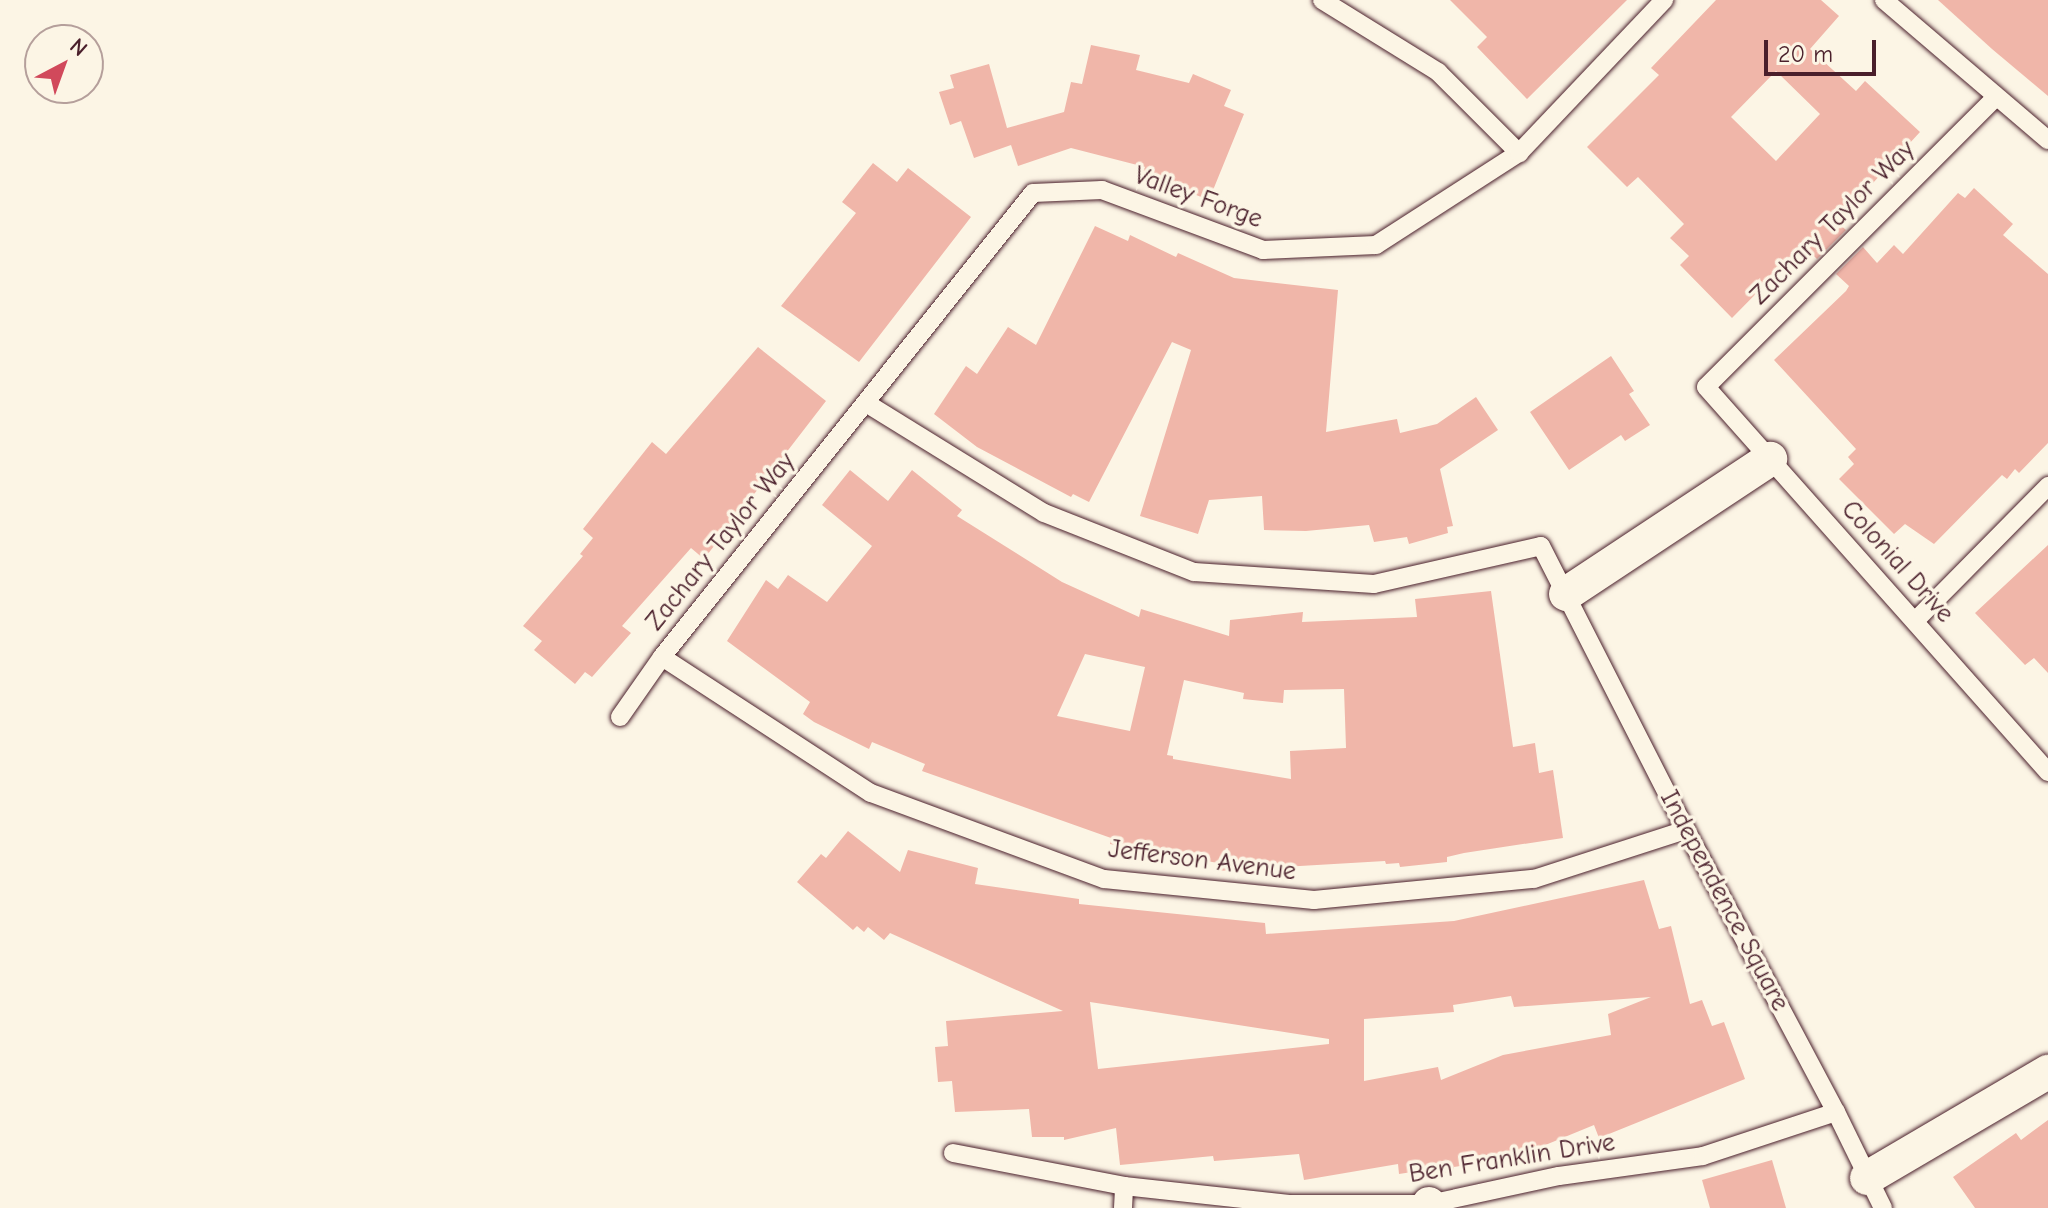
<!DOCTYPE html>
<style>
body{margin:0}
#map{position:relative;width:2048px;height:1208px;overflow:hidden;background:#fcf5e5;font-family:"Comic Neue",sans-serif}
div>[style]{position:absolute}
[style*='--x']{left:calc(var(--x)*1px);top:calc(var(--y)*1px);width:calc(var(--w)*1px);rotate:calc(var(--a)*1deg)}
.building>*{inset:0;background:#f0b6a9}
.roads{filter:drop-shadow(0 0 2px #4a1f2b) drop-shadow(0 0 2px #4a1f2b)}
.service>*{height:18px;margin:-9px;padding:0 9px;transform-origin:9px;border-radius:9px;background:#fcf5e5}
.minor>*{height:34px;margin:-17px;padding:0 17px;transform-origin:17px;border-radius:17px;background:#fcf5e5}
span{translate:-50% -50%;white-space:nowrap;text-align:center;line-height:1.15;-webkit-text-stroke:7px #fcf5e5;paint-order:stroke}
.street-label{font-size:26px;color:#4a1f2b}
.north{position:absolute;left:24px;top:24px;width:80px;height:80px;box-sizing:border-box;background:#fcf5e5;border:2px solid #b59f9b;border-radius:50%;rotate:41deg;font-size:22px;font-weight:700;line-height:32px;text-align:center;color:#4a1f2b}
.north::after{content:'';display:block;margin:auto;width:28px;height:36px;background:#d1495b;clip-path:polygon(50% 0,100% 100%,50% 72%,0 100%)}
.scale{position:absolute;left:1764px;top:40px;width:112px;height:36px;box-sizing:border-box;border:4px solid #4a1f2b;border-top:0;padding-left:10px;font-size:24px;line-height:28px;white-space:nowrap;color:#4a1f2b;-webkit-text-stroke:6px #fcf5e5;paint-order:stroke}
</style>
<div id="map">
<div class="building">
<i style="clip-path:polygon(1450px 0,1627px 0,1527px 99px,1477px 47px,1487px 37px)"></i>
<i style="clip-path:polygon(evenodd,1716px 0,1821px 0,1839px 16px,1810px 49px,1856px 91px,1865px 81px,1920px 132px,1837px 222px,1846px 230px,1817px 259px,1806px 248px,1796px 259px,1793px 256px,1732px 318px,1680px 265px,1689px 256px,1670px 238px,1684px 224px,1638px 177px,1627px 187px,1587px 147px,1659px 75px,1651px 68px,1716px 0,1776px 71px,1820px 114px,1776px 161px,1731px 117px,1776px 71px)"></i>
<i style="clip-path:polygon(1938px 0,2048px 0,2048px 96px,1992px 49px)"></i>
<i style="clip-path:polygon(1091px 45px,1140px 55px,1136px 70px,1189px 83px,1193px 74px,1231px 90px,1224px 106px,1244px 114px,1209px 200px,1142px 174px,1145px 167px,1071px 148px,1018px 166px,1011px 145px,974px 158px,961px 121px,950px 125px,939px 92px,954px 88px,950px 75px,989px 64px,1007px 128px,1064px 112px,1071px 82px,1082px 84px)"></i>
<i style="clip-path:polygon(873px 163px,897px 182px,908px 168px,971px 217px,859px 362px,781px 306px,856px 213px,842px 202px)"></i>
<i style="clip-path:polygon(1974px 188px,2013px 224px,2003px 235px,2048px 274px,2048px 443px,2019px 473px,2015px 469px,2007px 479px,2002px 475px,1934px 544px,1905px 524px,1894px 534px,1839px 479px,1854px 464px,1848px 457px,1856px 449px,1774px 360px,1846px 291px,1849px 286px,1836px 274px,1863px 247px,1877px 263px,1894px 245px,1903px 254px,1958px 193px,1965px 198px)"></i>
<i style="clip-path:polygon(1095px 226px,1128px 241px,1130px 235px,1176px 257px,1178px 253px,1234px 278px,1338px 290px,1326px 432px,1397px 419px,1400px 433px,1437px 424px,1476px 397px,1498px 430px,1440px 469px,1453px 526px,1447px 527px,1448px 533px,1409px 544px,1407px 537px,1374px 542px,1369px 525px,1306px 531px,1264px 530px,1262px 496px,1209px 500px,1198px 534px,1140px 516px,1191px 350px,1172px 342px,1089px 502px,1073px 494px,1071px 497px,977px 447px,934px 414px,966px 366px,977px 374px,1008px 327px,1036px 345px)"></i>
<i style="clip-path:polygon(758px 347px,826px 401px,704px 559px,691px 548px,622px 626px,631px 633px,592px 677px,585px 672px,575px 684px,534px 650px,542px 641px,523px 626px,583px 556px,580px 554px,593px 538px,583px 529px,652px 442px,666px 454px)"></i>
<i style="clip-path:polygon(1611px 356px,1634px 391px,1629px 394px,1650px 425px,1625px 441px,1621px 435px,1569px 470px,1530px 412px)"></i>
<i style="clip-path:polygon(evenodd,850px 470px,888px 501px,912px 470px,962px 510px,957px 516px,1062px 582px,1139px 617px,1141px 609px,1229px 636px,1230px 620px,1303px 612px,1302px 622px,1417px 617px,1415px 599px,1491px 591px,1513px 747px,1535px 743px,1539px 773px,1553px 770px,1563px 838px,1464px 853px,1447px 857px,1447px 862px,1400px 867px,1399px 863px,1386px 864px,1385px 861px,1217px 871px,1218px 863px,1110px 844px,1111px 838px,922px 771px,925px 764px,872px 742px,869px 749px,814px 722px,803px 714px,810px 702px,727px 641px,766px 580px,778px 589px,788px 575px,827px 602px,872px 546px,822px 505px,850px 470px,1085px 654px,1145px 667px,1130px 731px,1057px 716px,1085px 654px,850px 470px,1184px 680px,1244px 693px,1243px 699px,1283px 703px,1284px 690px,1344px 689px,1346px 748px,1290px 751px,1291px 779px,1173px 759px,1173px 756px,1167px 755px,1184px 680px)"></i>
<i style="clip-path:polygon(2048px 545px,2048px 673px,2034px 658px,2025px 665px,1975px 613px)"></i>
<i style="clip-path:polygon(evenodd,848px 831px,900px 872px,908px 850px,978px 868px,975px 884px,1079px 899px,1079px 904px,1265px 923px,1266px 934px,1454px 921px,1644px 880px,1659px 929px,1671px 926px,1690px 1004px,1702px 1000px,1712px 1026px,1724px 1022px,1745px 1079px,1599px 1138px,1594px 1125px,1516px 1157px,1454px 1167px,1454px 1172px,1413px 1177px,1412px 1172px,1399px 1174px,1398px 1164px,1304px 1180px,1299px 1154px,1214px 1161px,1213px 1156px,1120px 1165px,1116px 1128px,1064px 1140px,1064px 1137px,1032px 1137px,1029px 1109px,955px 1112px,952px 1081px,938px 1082px,935px 1047px,948px 1046px,946px 1021px,1063px 1011px,890px 933px,884px 940px,868px 927px,864px 932px,857px 926px,853px 930px,797px 882px,821px 854px,826px 858px,848px 831px,1511px 996px,1514px 1007px,1651px 997px,1608px 1014px,1611px 1035px,1503px 1055px,1441px 1080px,1438px 1067px,1364px 1081px,1364px 1019px,1454px 1012px,1453px 1005px,1511px 996px,848px 831px,1090px 1002px,1329px 1039px,1329px 1044px,1098px 1069px,1090px 1002px)"></i>
<i style="clip-path:polygon(2048px 1120px,2048px 1208px,1975px 1208px,1953px 1177px,2016px 1133px,2021px 1140px)"></i>
<i style="clip-path:polygon(1772px 1160px,1786px 1208px,1710px 1208px,1702px 1180px)"></i>
</div>
<div class="roads">
<div class="service">
<i style="--x:1322;--y:0;--w:137;--a:31.8"></i>
<i style="--x:1438;--y:72;--w:115;--a:45"></i>
<i style="--x:1884;--y:0;--w:216;--a:40.5"></i>
<i style="--x:1996;--y:97;--w:410;--a:135"></i>
<i style="--x:1706;--y:387;--w:515;--a:48.38"></i>
<i style="--x:866;--y:403;--w:209;--a:31.7"></i>
<i style="--x:1044;--y:513;--w:161;--a:21.5"></i>
<i style="--x:1194;--y:572;--w:180;--a:3.8"></i>
<i style="--x:1374;--y:584;--w:171;--a:-12.8"></i>
<i style="--x:1541;--y:546;--w:319;--a:63"></i>
<i style="--x:1686;--y:830;--w:319;--a:62"></i>
<i style="--x:1836;--y:1112;--w:107;--a:63.9"></i>
<i style="--x:1915;--y:621;--w:190;--a:-45.4"></i>
<i style="--x:662;--y:657;--w:249;--a:33.1"></i>
<i style="--x:871;--y:793;--w:248;--a:20.3"></i>
<i style="--x:1104;--y:879;--w:211;--a:5.7"></i>
<i style="--x:1314;--y:900;--w:221;--a:-5.5"></i>
<i style="--x:1534;--y:879;--w:160;--a:-17.9"></i>
<i style="--x:620;--y:717;--w:73;--a:-55"></i>
<i style="--x:662;--y:657;--w:594;--a:-51.36"></i>
<i style="--x:1033;--y:193;--w:69;--a:-2.5"></i>
<i style="--x:1102;--y:190;--w:172;--a:20.4"></i>
<i style="--x:1263;--y:250;--w:113;--a:-2.5"></i>
<i style="--x:1376;--y:245;--w:170;--a:-32.8"></i>
<i style="--x:1519;--y:153;--w:211;--a:-46.5"></i>
<i style="--x:953;--y:1153;--w:174;--a:10.9"></i>
<i style="--x:1124;--y:1186;--w:166;--a:6.2"></i>
<i style="--x:1289;--y:1204;--w:140;--a:0"></i>
<i style="--x:1429;--y:1204;--w:133;--a:-12.2"></i>
<i style="--x:1559;--y:1176;--w:145;--a:-7.9"></i>
<i style="--x:1703;--y:1156;--w:140;--a:-18.3"></i>
<i style="--x:1123;--y:1208;--w:22;--a:-87"></i>
</div>
<div class="minor">
<i style="--x:1566;--y:594;--w:245;--a:-33.5"></i>
<i style="--x:1867;--y:1178;--w:210;--a:-30.4"></i>
<i style="--x:1429;--y:1204;--w:4;--a:76"></i>
</div>
</div>
<div class="street-label">
<span style="left:1198px;top:198px;rotate:20deg">Valley Forge</span>
<span style="left:1833px;top:223px;rotate:-45deg">Zachary Taylor Way</span>
<span style="left:721px;top:542px;rotate:-51deg">Zachary Taylor Way</span>
<span style="left:1897px;top:562px;rotate:48deg">Colonial Drive</span>
<span style="left:1202px;top:861px;rotate:7deg">Jefferson Avenue</span>
<span style="left:1724px;top:901px;rotate:62deg">Independence Square</span>
<span style="left:1512px;top:1159px;rotate:-9deg">Ben Franklin Drive</span>
</div>
<div class="north">N</div>
<div class="scale">20 m</div>
</div>
